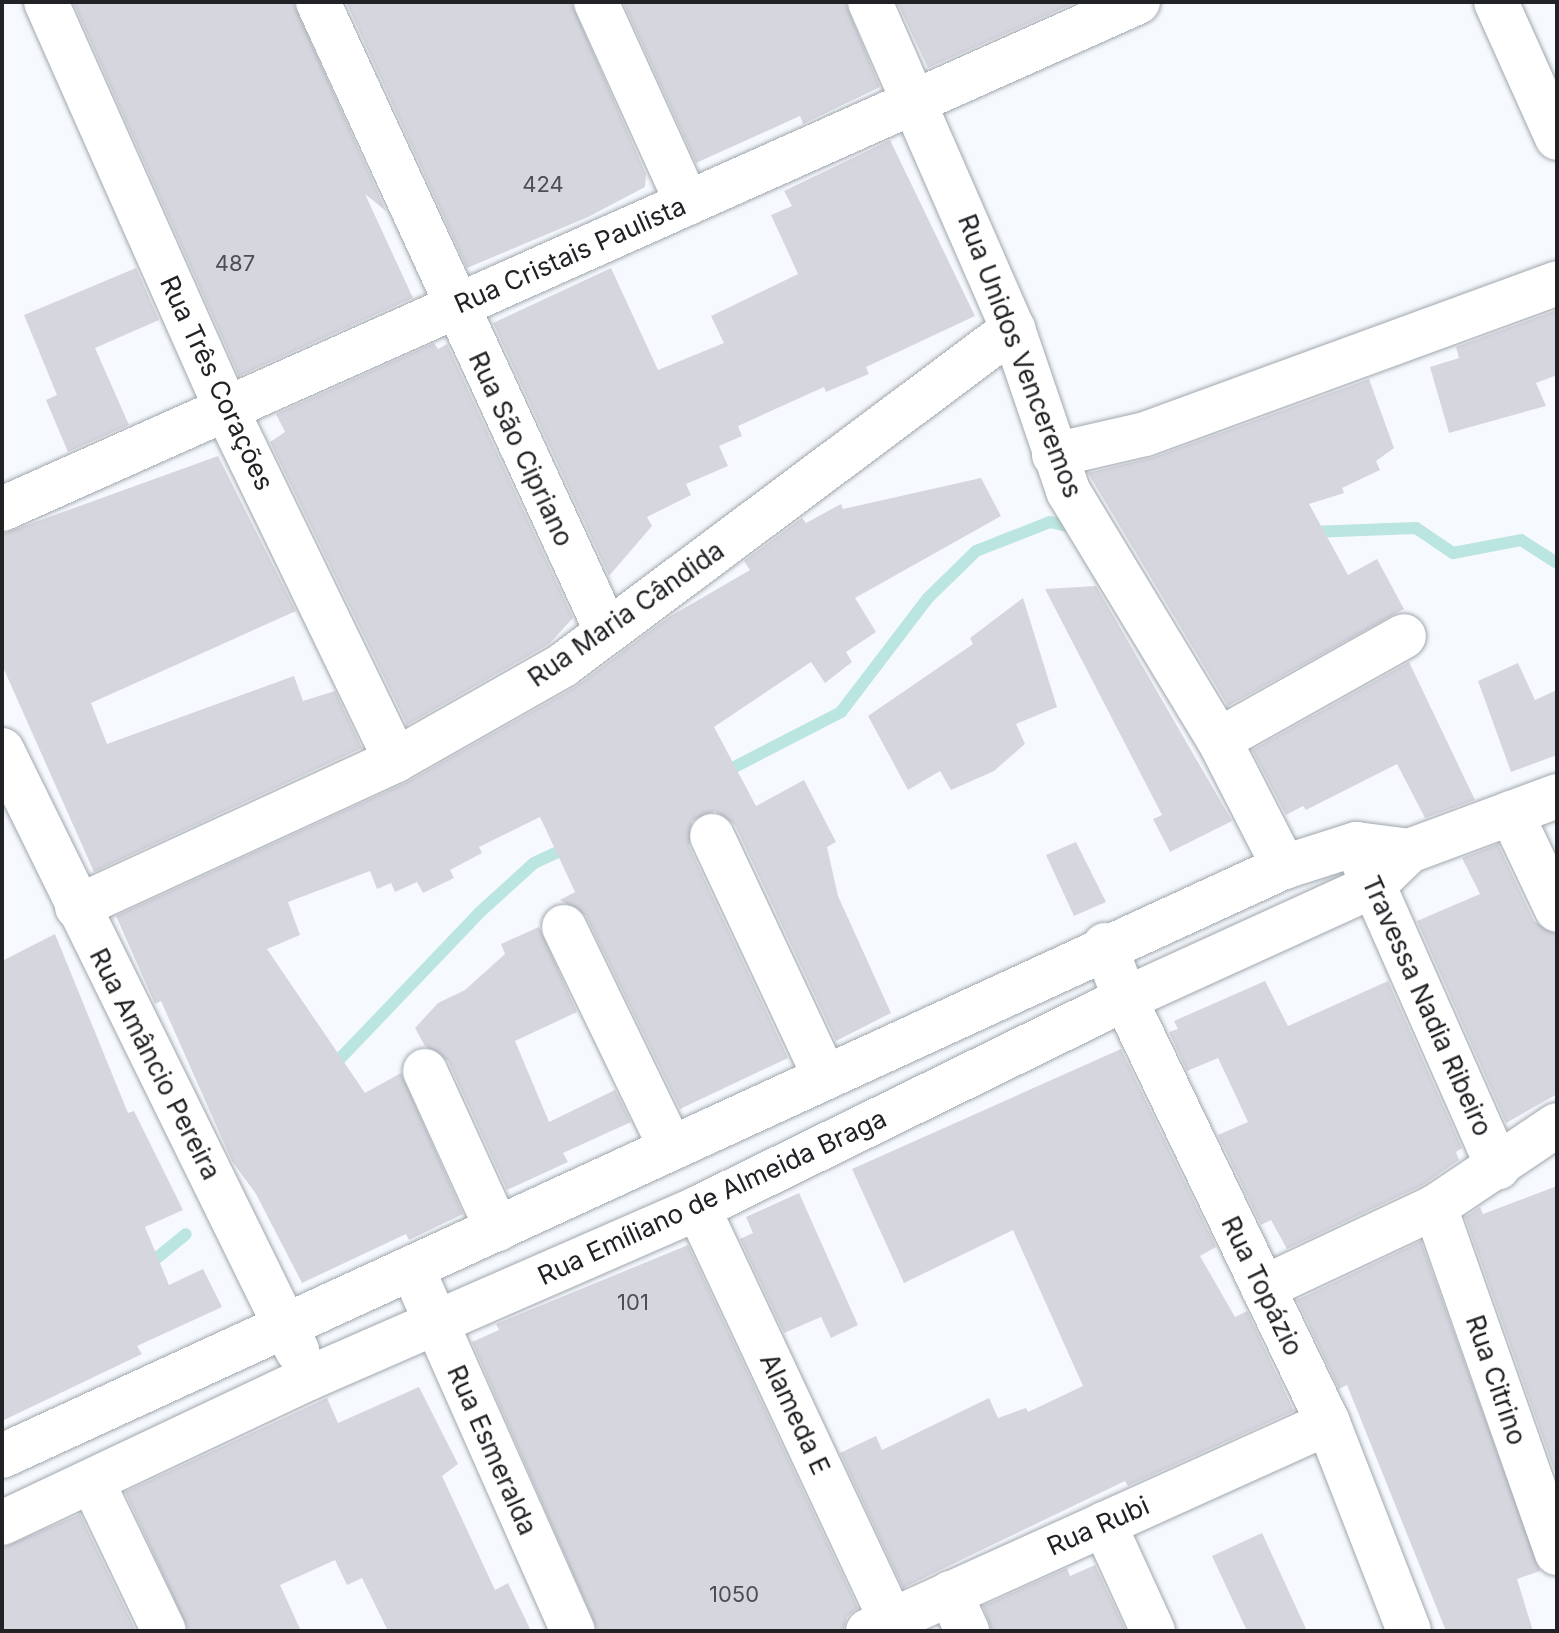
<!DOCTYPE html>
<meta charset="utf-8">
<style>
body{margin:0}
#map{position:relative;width:1559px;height:1633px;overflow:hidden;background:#f6fafe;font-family:Inter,sans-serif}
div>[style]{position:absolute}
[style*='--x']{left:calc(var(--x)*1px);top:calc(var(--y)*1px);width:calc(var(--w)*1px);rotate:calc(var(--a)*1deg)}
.stream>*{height:12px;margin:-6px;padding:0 6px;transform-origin:6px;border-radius:6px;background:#bbe5e0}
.building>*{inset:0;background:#d6d6df}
.roads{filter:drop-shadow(0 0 2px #a0a7ad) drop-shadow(0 0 2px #a0a7ad)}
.street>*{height:44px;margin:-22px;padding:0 22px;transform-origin:22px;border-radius:22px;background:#fff}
.secondary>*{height:44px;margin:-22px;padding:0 22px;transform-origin:22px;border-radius:22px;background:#fff}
span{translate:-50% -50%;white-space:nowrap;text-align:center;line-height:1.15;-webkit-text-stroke:7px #fff;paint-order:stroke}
.number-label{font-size:22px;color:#4e4f54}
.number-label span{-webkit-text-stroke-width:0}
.street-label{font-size:26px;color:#202225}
.frame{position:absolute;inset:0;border:4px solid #202225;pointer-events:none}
</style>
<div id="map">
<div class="stream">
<i style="--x:1310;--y:532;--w:106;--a:-2.2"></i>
<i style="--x:1416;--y:528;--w:45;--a:34"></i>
<i style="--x:1453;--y:553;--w:69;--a:-10.8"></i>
<i style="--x:1521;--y:540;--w:43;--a:32.6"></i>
<i style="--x:723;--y:773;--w:133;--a:-27.3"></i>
<i style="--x:841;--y:712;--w:142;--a:-52.7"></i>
<i style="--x:927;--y:599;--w:69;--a:-44.4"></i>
<i style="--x:976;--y:551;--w:79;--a:-21.4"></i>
<i style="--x:1050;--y:522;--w:26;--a:13"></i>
<i style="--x:333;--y:1066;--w:211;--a:-46.3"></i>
<i style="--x:479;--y:913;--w:74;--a:-42.3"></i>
<i style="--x:534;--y:863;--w:38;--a:-25"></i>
<i style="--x:147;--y:1266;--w:50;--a:-39.4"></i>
</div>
<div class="building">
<i style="clip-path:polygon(73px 2px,293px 2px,386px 211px,365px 194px,413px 298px,239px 376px)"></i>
<i style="clip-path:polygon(346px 2px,571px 2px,646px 174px,645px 187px,588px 217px,467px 268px)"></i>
<i style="clip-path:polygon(623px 2px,845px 2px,880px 87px,803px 124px,800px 116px,696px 163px)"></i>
<i style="clip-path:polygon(897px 2px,1077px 2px,928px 68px)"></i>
<i style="clip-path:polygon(890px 140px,975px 316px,866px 367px,869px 374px,826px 392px,824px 387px,738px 426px,742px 436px,719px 446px,728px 466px,686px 484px,691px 495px,647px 517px,652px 526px,609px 576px,493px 323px,611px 268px,658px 370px,724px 343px,711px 316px,798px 274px,771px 215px,792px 206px,784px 191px)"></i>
<i style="clip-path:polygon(136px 268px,159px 320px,95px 348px,129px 425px,68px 452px,46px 400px,57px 395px,24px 315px)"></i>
<i style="clip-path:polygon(1557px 310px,1557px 375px,1536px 383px,1546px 406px,1449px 433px,1430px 367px,1459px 358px,1456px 347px)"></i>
<i style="clip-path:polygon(434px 343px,438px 349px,447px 344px,573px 618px,549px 644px,407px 725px,270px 442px,285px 432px,276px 414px)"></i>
<i style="clip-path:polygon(1369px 379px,1394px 448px,1376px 461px,1380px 470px,1342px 488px,1344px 493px,1309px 504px,1348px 575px,1377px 559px,1404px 609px,1228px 706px,1088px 473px,1154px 457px)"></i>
<i style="clip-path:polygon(218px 456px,296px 611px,91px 703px,107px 744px,294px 676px,303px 701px,335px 691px,362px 748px,94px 872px,2px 665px,2px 534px)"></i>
<i style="clip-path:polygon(981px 478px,1001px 516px,855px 598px,876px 632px,846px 652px,852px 662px,825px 683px,811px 662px,714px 727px,756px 806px,804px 780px,836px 842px,827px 847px,838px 896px,891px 1013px,836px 1041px,735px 825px,715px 811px,692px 821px,689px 846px,788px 1058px,680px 1109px,586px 916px,560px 900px,575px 892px,540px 817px,479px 847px,482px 853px,450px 870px,454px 878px,423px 893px,417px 882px,395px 892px,391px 883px,377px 889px,370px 871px,288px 902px,300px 935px,267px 949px,365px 1093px,401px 1073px,463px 1214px,409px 1240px,406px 1234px,302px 1283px,256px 1194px,232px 1161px,161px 1001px,155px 1004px,116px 916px,407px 782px,575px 687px,669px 617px,750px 570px,744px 561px,802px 518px,806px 523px,841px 504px,843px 509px)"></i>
<i style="clip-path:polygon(1096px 586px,1232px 821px,1170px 852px,1153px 819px,1162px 815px,1045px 589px)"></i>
<i style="clip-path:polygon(1023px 598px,1057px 707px,1016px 724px,1025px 744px,994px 771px,951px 790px,940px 771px,908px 790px,868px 716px,973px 644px,970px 638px)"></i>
<i style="clip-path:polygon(1409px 662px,1475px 800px,1425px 818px,1397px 764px,1306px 810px,1303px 806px,1286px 815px,1252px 750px)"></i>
<i style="clip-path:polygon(1518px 663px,1535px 700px,1557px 690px,1557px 755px,1511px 772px,1478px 681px)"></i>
<i style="clip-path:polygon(1076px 842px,1106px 902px,1074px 916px,1046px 855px)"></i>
<i style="clip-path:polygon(1498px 844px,1534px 921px,1557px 935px,1557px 1094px,1506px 1123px,1417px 921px,1480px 894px,1462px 858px)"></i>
<i style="clip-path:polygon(539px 927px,577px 1012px,515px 1041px,549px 1122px,615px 1090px,631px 1122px,563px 1153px,568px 1162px,507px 1190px,448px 1061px,425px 1046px,415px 1028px,438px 1003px,465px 990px,505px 954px,501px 944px)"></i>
<i style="clip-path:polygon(55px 934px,128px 1113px,134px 1111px,183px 1210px,145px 1227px,169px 1285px,203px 1269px,222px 1307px,137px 1346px,142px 1354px,2px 1421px,2px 961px)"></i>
<i style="clip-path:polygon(1265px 981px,1288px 1026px,1388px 981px,1462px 1148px,1456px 1152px,1459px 1160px,1423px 1185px,1287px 1249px,1271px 1220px,1261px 1225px,1218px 1135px,1248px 1122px,1218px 1058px,1187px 1071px,1169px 1032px,1178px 1029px,1174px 1021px)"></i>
<i style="clip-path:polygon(1121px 1049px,1216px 1247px,1200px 1256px,1235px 1317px,1247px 1311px,1294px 1411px,1128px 1486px,1125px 1481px,903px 1588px,840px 1453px,876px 1436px,882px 1450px,989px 1398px,998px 1418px,1026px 1408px,1028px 1412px,1083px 1386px,1013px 1230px,904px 1283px,852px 1169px)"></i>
<i style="clip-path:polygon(1557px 1186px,1557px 1478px,1465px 1217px,1480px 1207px,1483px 1214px)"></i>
<i style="clip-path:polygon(799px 1193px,858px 1325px,831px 1338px,821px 1317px,784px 1333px,740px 1239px,753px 1233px,746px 1217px)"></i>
<i style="clip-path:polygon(1421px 1241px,1540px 1571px,1517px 1579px,1533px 1631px,1446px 1631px,1347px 1385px,1339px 1389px,1297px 1300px)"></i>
<i style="clip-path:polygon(688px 1245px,858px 1608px,847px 1617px,843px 1631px,598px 1631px,472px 1342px,499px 1330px,496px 1324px)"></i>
<i style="clip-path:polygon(419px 1387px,458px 1464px,442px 1476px,495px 1590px,508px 1583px,531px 1631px,388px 1631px,362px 1578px,347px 1585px,335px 1560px,280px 1585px,301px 1631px,189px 1631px,125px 1492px,327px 1398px,338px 1423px)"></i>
<i style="clip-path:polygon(80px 1514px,136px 1631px,2px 1631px,2px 1548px)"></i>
<i style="clip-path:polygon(1262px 1533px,1307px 1631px,1247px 1631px,1212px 1556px)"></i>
<i style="clip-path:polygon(1095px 1565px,1126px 1631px,992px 1631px,983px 1606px,1067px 1568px,1070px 1576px)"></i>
</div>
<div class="roads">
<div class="street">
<i style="--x:46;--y:2;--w:445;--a:66.1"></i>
<i style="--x:226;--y:409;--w:390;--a:64.2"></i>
<i style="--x:318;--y:2;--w:693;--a:65.36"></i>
<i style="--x:596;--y:2;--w:221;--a:65.6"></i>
<i style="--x:870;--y:2;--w:357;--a:66.4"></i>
<i style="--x:1013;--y:329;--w:171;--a:71.2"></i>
<i style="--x:1068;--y:491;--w:291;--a:58.8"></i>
<i style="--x:1219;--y:740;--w:143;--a:62.9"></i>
<i style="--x:1496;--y:2;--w:149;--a:65.8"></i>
<i style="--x:1054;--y:455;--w:93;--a:-13"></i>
<i style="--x:1145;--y:434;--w:439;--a:-20.1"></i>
<i style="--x:2;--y:509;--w:1244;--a:-24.05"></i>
<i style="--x:1219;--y:740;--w:212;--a:-29.3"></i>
<i style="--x:1511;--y:813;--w:107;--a:64.6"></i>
<i style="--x:712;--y:836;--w:264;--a:64.9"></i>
<i style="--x:1358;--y:850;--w:347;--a:66.2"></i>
<i style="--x:1409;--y:851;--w:158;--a:-20.4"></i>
<i style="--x:77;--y:907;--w:351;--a:-24.7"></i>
<i style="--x:396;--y:760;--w:192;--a:-29.6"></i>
<i style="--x:563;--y:665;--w:562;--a:-36.75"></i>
<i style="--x:564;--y:927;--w:246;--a:64.2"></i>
<i style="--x:1105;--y:945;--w:58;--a:69.7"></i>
<i style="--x:1125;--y:999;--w:470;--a:64.4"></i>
<i style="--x:1328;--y:1423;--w:223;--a:68.7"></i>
<i style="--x:425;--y:1071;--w:174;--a:65.5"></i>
<i style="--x:1435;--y:1207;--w:367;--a:70.6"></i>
<i style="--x:698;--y:1208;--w:455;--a:64.9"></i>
<i style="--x:412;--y:1268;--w:397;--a:66.1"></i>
<i style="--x:1263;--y:1288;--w:190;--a:-25.2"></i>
<i style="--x:1435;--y:1207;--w:147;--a:-33.9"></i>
<i style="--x:92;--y:1481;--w:166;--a:64.4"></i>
<i style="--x:1104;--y:1524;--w:118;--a:65.4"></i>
<i style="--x:950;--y:1593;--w:42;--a:65.9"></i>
<i style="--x:868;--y:1631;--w:505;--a:-24.33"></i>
</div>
<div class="secondary">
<i style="--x:2;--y:750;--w:669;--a:63.82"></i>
<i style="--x:2;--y:1456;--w:1411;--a:-24.68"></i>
<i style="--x:1284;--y:867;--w:76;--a:-17.7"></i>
<i style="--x:1356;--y:844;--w:53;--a:7.5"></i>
<i style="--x:2;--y:1523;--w:340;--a:-25.3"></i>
<i style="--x:309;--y:1378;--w:425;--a:-23.6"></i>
<i style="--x:698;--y:1208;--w:475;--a:-26.1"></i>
<i style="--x:1125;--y:999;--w:273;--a:-24.5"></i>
<i style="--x:1373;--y:886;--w:50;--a:-44.2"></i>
</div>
</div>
<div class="number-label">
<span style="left:543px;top:185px">424</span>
<span style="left:235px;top:264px">487</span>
<span style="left:633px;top:1303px">101</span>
<span style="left:734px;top:1595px">1050</span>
</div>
<div class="street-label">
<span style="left:570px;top:255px;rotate:-24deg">Rua Cristais Paulista</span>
<span style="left:1020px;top:356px;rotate:69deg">Rua Unidos Venceremos</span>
<span style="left:217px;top:383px;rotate:65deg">Rua Três Corações</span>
<span style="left:521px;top:449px;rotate:65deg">Rua São Cipriano</span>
<span style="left:626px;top:614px;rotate:-35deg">Rua Maria Cândida</span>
<span style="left:1427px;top:1006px;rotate:66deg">Travessa Nadia Ribeiro</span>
<span style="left:155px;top:1064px;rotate:63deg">Rua Amâncio Pereira</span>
<span style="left:712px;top:1197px;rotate:-25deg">Rua Emíliano de Almeida Braga</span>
<span style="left:1262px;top:1286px;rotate:64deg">Rua Topázio</span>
<span style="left:1496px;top:1380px;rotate:71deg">Rua Citrino</span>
<span style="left:795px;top:1414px;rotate:65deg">Alameda E</span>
<span style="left:492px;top:1450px;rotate:66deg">Rua Esmeralda</span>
<span style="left:1098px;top:1526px;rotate:-24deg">Rua Rubi</span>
</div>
<div class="frame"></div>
</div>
